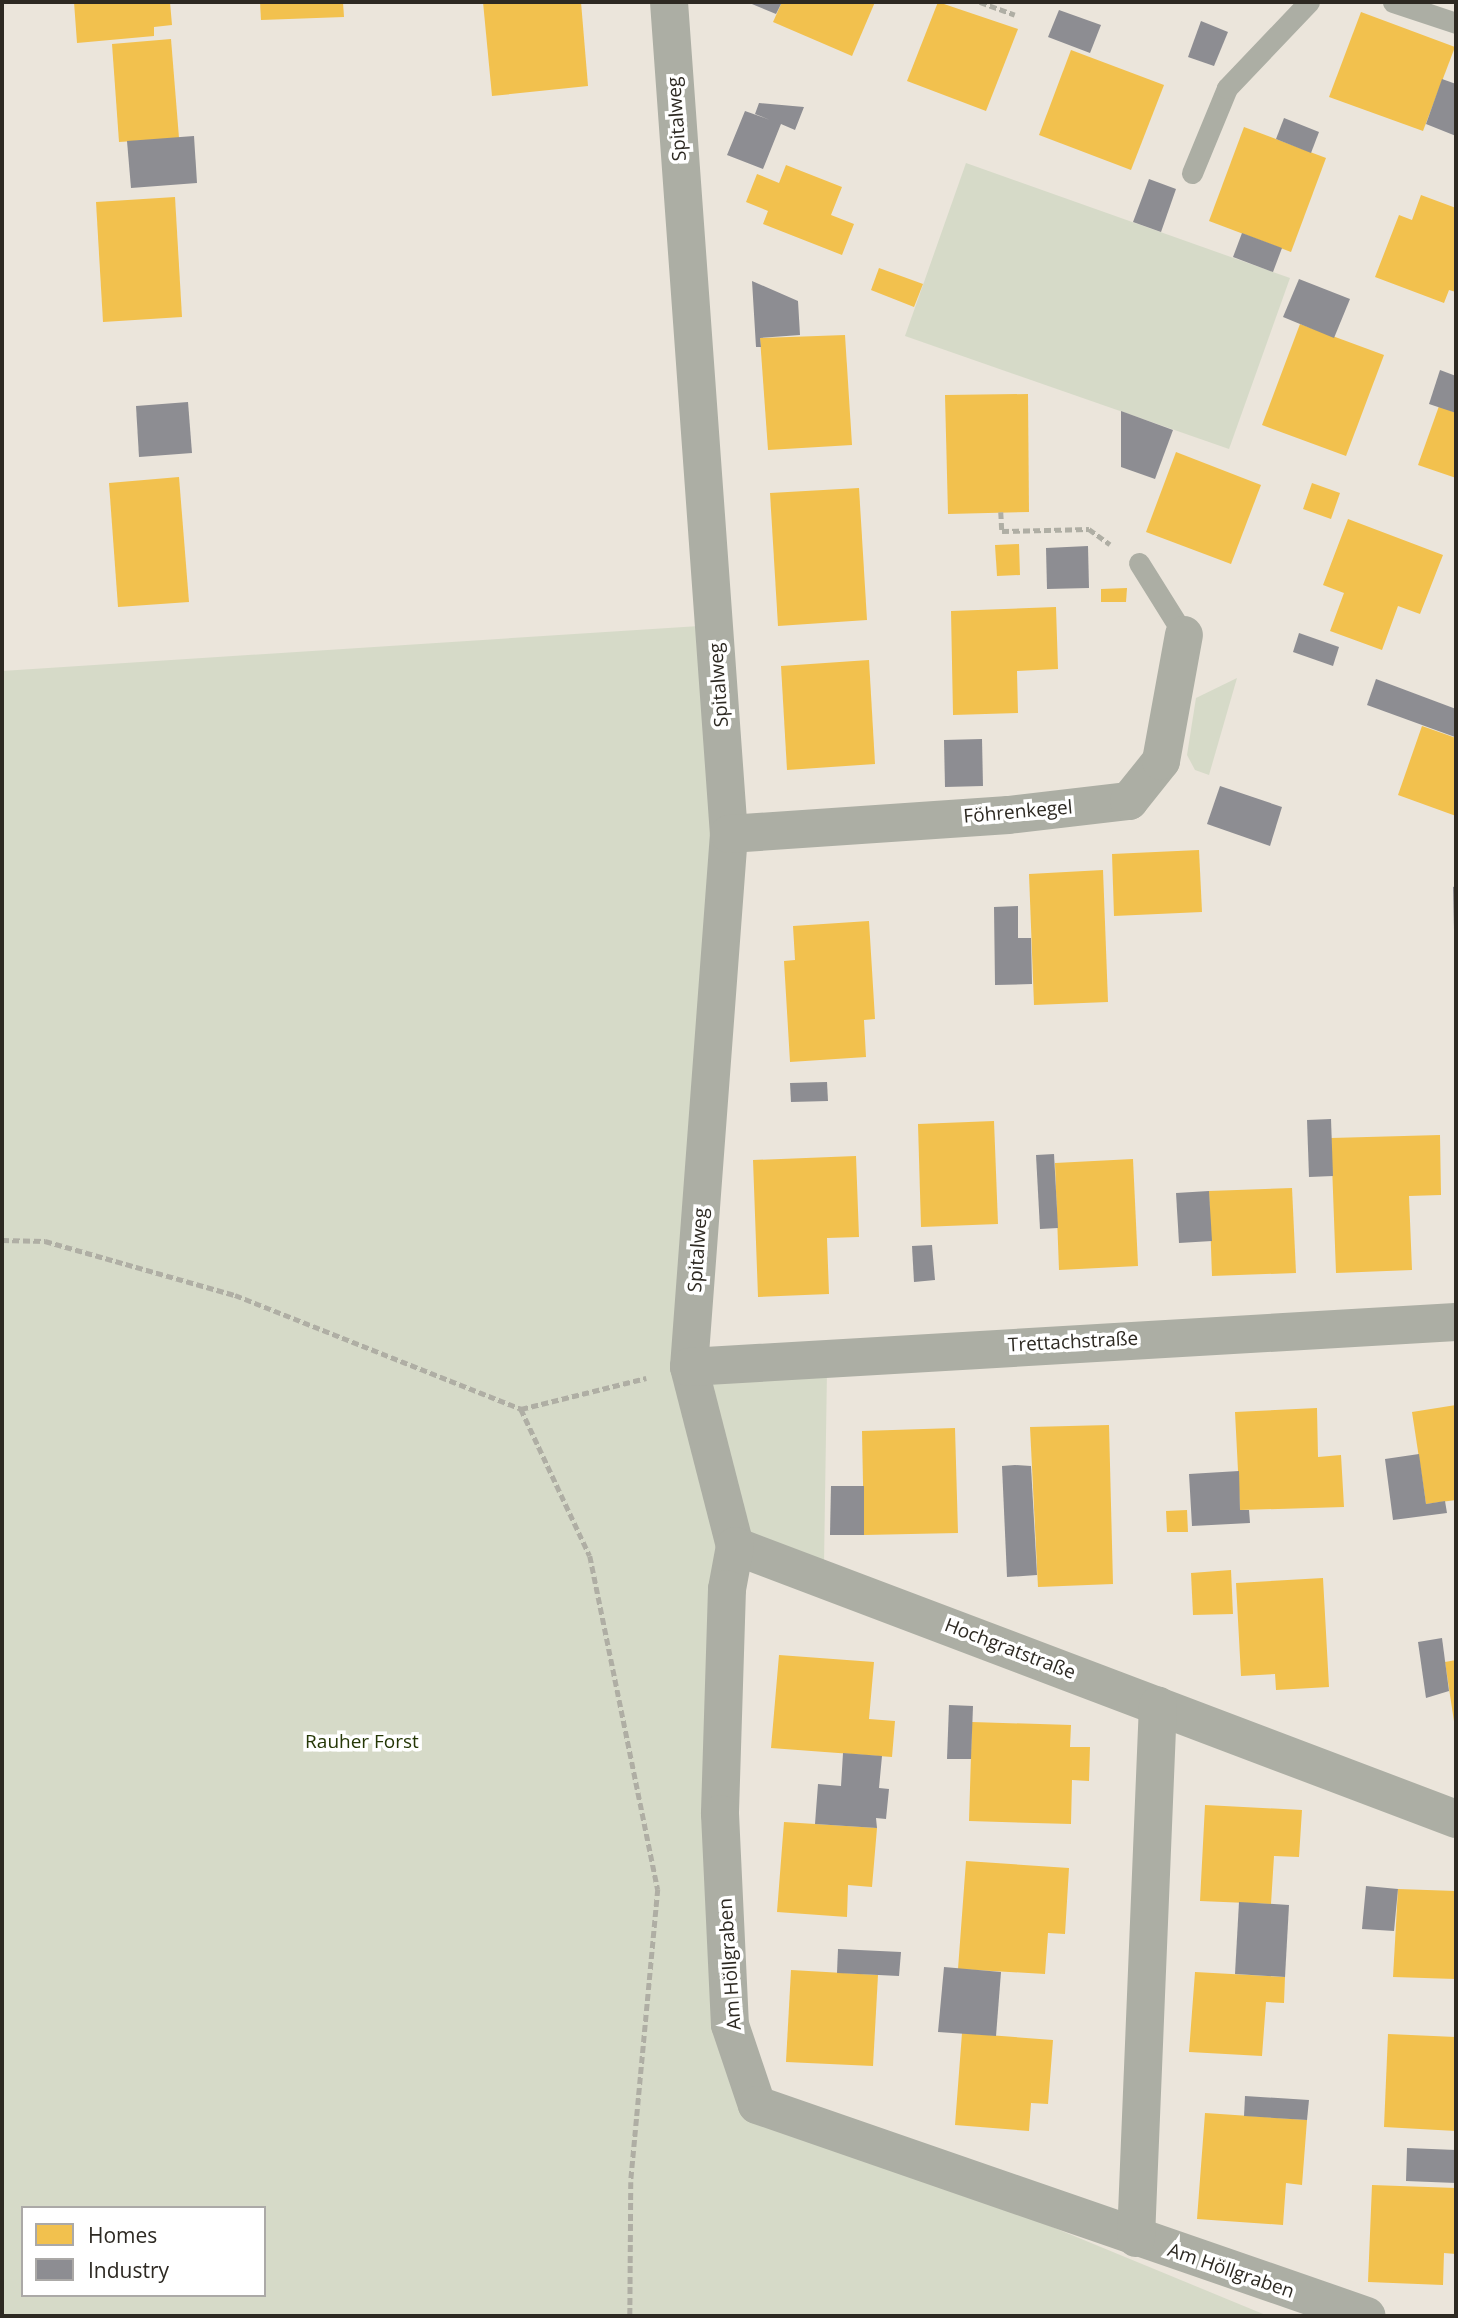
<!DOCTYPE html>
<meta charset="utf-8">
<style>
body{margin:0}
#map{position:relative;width:1458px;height:2318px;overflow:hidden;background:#ebe5db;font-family:"Open Sans",sans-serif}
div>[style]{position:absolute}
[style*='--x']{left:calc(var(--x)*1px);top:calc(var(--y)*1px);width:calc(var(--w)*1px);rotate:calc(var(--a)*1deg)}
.green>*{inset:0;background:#d6dac8}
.homes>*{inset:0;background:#f2c14e}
.industry>*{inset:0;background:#8d8d92}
.path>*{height:4.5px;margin-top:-2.25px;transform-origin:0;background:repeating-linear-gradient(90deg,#afaea4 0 7px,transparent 0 10.5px)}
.lane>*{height:21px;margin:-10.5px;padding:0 10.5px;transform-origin:10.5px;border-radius:10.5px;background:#acaea4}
.street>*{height:38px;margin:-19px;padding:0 19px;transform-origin:19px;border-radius:19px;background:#acaea4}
span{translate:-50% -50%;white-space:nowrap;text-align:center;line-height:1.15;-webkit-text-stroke:7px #fff;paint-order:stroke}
.street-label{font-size:19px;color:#2d2922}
.park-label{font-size:19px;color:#253706}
.frame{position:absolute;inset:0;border:4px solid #2d2922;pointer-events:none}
.legend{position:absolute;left:21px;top:2206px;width:245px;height:91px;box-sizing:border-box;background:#fff;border:2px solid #aba9a7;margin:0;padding:9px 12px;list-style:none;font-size:21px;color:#2d2922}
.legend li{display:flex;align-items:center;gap:14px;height:35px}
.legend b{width:35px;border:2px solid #aba9a7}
</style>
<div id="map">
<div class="green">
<i style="clip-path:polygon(966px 163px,1290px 278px,1229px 449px,905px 336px)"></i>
<i style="clip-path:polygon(evenodd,715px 625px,729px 834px,689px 1367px,735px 1546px,720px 1814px,757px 2105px,1268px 2316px,2px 2316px,2px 671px,715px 625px,23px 2208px,264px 2208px,264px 2295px,23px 2295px,23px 2208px)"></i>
<i style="clip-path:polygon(1237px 678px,1209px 775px,1195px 770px,1187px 755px,1196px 698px)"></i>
<i style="clip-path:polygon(827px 1370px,824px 1564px,747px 1538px,705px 1379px)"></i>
</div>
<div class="homes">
<i style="clip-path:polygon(74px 2px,170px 2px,172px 25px,154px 27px,154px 36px,77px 43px)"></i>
<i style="clip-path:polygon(260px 2px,343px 2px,344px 17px,261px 20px)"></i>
<i style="clip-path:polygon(483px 2px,581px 2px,588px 86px,492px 96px)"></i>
<i style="clip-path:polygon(782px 2px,875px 2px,852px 56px,773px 22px)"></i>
<i style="clip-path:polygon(938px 2px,1018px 29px,986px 111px,907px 81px)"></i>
<i style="clip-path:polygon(1361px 12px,1455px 47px,1423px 131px,1329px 97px)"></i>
<i style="clip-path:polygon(171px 39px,179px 138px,119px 142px,112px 44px)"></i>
<i style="clip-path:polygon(1071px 50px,1164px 85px,1131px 170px,1039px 135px)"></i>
<i style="clip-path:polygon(1244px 127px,1326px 158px,1291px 252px,1209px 221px)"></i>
<i style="clip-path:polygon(786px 165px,842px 187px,831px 215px,854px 224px,842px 255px,763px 224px,768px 211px,746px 202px,757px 174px,779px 183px)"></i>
<i style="clip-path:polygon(1421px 195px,1456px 208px,1456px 292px,1449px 290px,1444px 303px,1375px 277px,1399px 215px,1412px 220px)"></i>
<i style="clip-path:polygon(175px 197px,182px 317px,103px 322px,96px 202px)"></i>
<i style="clip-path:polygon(879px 268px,923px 284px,914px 307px,871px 290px)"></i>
<i style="clip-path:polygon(1300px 324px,1384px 355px,1346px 456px,1262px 425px)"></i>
<i style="clip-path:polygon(845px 335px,852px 445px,768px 450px,760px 338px)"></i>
<i style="clip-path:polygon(1028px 394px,1029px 512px,948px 514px,945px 395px)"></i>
<i style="clip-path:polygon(1439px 406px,1456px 413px,1456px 478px,1418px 465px)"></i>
<i style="clip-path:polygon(1176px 452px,1261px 485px,1231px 564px,1146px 532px)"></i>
<i style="clip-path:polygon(179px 477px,189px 602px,118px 607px,109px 483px)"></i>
<i style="clip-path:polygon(1312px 483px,1340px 493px,1331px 519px,1303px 509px)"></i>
<i style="clip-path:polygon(859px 488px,867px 620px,778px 626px,770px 493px)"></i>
<i style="clip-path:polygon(1348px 519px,1443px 555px,1420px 614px,1398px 606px,1382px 650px,1330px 631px,1344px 593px,1323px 585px)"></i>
<i style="clip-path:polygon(1019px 544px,1020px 575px,997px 576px,995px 545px)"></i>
<i style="clip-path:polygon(1127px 588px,1126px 602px,1101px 602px,1101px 589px)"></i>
<i style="clip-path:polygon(1056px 607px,1058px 669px,1017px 671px,1018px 713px,953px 715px,951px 611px)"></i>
<i style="clip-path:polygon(869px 660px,875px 764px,787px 770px,781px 666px)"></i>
<i style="clip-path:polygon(1422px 726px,1456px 738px,1456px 816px,1398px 795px)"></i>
<i style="clip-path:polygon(1199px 850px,1202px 912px,1114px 916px,1112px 854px)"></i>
<i style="clip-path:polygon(1103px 870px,1108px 1002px,1034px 1005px,1029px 874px)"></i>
<i style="clip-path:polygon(869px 921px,875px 1019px,864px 1020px,866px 1057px,790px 1062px,784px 961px,795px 960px,793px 926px)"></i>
<i style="clip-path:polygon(994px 1121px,998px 1224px,921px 1227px,918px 1124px)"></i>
<i style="clip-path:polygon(1440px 1135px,1441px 1195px,1409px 1196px,1412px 1270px,1336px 1273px,1331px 1138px)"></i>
<i style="clip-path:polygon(856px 1156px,859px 1237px,827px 1238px,829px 1294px,758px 1297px,753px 1160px)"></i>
<i style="clip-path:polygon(1133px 1159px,1138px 1266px,1059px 1270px,1055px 1163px)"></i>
<i style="clip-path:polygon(1292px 1188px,1296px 1273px,1212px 1276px,1209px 1191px)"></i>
<i style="clip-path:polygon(1456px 1405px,1456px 1500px,1426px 1504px,1412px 1412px)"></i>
<i style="clip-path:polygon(1317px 1408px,1318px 1457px,1341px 1455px,1344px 1507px,1240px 1510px,1235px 1412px)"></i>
<i style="clip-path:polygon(1109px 1425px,1113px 1584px,1038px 1587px,1030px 1427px)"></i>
<i style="clip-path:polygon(955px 1428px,958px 1533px,864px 1535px,862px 1431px)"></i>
<i style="clip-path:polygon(1187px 1510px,1188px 1532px,1167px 1532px,1166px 1511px)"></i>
<i style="clip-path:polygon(1231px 1570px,1233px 1614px,1193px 1615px,1191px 1573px)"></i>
<i style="clip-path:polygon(1323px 1578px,1329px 1687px,1276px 1690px,1275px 1674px,1241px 1676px,1236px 1583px)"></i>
<i style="clip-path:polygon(779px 1655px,874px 1662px,869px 1719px,895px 1721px,892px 1757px,771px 1748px)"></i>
<i style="clip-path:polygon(1456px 1660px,1456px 1728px,1455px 1728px,1445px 1662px)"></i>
<i style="clip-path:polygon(972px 1722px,1071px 1725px,1070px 1747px,1090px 1747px,1089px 1781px,1072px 1780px,1071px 1824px,969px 1821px)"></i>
<i style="clip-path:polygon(1205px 1805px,1302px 1810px,1299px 1857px,1274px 1856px,1271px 1904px,1200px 1901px)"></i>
<i style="clip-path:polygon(784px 1822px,877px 1828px,872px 1887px,848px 1885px,847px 1917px,777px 1912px)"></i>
<i style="clip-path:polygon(966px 1861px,1069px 1868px,1065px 1934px,1048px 1933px,1045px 1974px,958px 1969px)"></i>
<i style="clip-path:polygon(1398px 1889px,1456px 1891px,1456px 1979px,1393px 1977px)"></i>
<i style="clip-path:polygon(791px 1970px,878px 1975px,873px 2066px,786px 2062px)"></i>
<i style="clip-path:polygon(1195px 1972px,1285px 1977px,1284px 2003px,1266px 2002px,1262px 2056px,1189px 2052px)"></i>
<i style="clip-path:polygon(962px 2033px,1053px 2040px,1048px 2104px,1031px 2103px,1029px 2131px,955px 2125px)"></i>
<i style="clip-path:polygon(1388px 2034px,1456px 2037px,1456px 2131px,1384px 2127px)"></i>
<i style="clip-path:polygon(1205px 2113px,1307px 2120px,1302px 2185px,1286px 2183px,1283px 2225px,1197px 2219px)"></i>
<i style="clip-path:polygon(1372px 2185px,1456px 2188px,1456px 2254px,1444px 2253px,1443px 2285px,1368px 2282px)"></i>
</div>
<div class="industry">
<i style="clip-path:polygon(747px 2px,782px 2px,776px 14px)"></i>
<i style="clip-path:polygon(1059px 10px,1101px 25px,1090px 53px,1048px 37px)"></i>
<i style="clip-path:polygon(1201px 21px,1228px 32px,1214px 66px,1188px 57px)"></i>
<i style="clip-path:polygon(1442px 79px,1456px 84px,1456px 136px,1426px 124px)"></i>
<i style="clip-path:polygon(759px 103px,804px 107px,795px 130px,781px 124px,763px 169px,727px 155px,745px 111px,770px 120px,755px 114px)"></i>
<i style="clip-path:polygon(1284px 118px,1319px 132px,1311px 153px,1276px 139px)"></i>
<i style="clip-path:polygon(194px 136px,197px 183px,131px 188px,127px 141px)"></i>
<i style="clip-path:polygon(1149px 179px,1176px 189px,1161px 232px,1133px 222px)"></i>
<i style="clip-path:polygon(1242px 233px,1282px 248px,1273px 272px,1233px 257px)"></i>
<i style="clip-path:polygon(1299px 279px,1350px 299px,1334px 338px,1283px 317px)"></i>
<i style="clip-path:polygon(752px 281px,798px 301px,800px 335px,760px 338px,761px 347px,756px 347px)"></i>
<i style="clip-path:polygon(1440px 370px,1456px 376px,1456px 413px,1429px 404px)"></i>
<i style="clip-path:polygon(188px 402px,192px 453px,139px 457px,136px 406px)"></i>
<i style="clip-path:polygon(1121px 411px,1173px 430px,1155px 479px,1121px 467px)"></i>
<i style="clip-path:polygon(1088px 546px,1089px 588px,1047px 589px,1046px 548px)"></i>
<i style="clip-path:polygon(1299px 633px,1339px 647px,1333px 666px,1293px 652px)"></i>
<i style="clip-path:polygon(1376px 679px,1456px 709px,1455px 737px,1367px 705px)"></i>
<i style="clip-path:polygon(982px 739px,983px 786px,945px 787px,944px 740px)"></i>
<i style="clip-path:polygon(1220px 786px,1282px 807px,1270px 846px,1207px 824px)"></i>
<i style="clip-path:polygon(1456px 886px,1456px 930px,1454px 930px,1453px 887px)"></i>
<i style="clip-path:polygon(1018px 906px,1018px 938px,1031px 938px,1032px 984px,995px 985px,994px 907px)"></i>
<i style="clip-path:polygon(827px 1082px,828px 1101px,791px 1102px,790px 1083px)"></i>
<i style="clip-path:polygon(1331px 1119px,1333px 1176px,1309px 1177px,1307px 1120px)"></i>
<i style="clip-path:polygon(1054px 1154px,1058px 1228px,1040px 1229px,1036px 1155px)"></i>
<i style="clip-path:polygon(1209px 1191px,1212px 1241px,1179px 1243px,1176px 1193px)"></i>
<i style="clip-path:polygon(932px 1245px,935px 1280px,914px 1282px,912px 1246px)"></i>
<i style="clip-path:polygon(1419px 1454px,1426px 1504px,1445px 1501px,1447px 1513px,1393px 1520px,1385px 1459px)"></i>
<i style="clip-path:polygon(1015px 1465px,1031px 1466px,1037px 1575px,1007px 1577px,1002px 1466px)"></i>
<i style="clip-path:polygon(1239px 1471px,1240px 1510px,1249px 1510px,1250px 1523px,1192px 1526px,1189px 1474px)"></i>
<i style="clip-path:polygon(831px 1486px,864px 1486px,864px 1535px,830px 1535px)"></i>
<i style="clip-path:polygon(1442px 1638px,1449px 1691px,1426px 1698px,1418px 1642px)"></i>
<i style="clip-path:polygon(949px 1705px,973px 1706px,971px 1759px,947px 1759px)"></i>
<i style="clip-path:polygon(843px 1753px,882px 1756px,879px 1788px,889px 1789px,886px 1819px,876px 1818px,877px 1828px,815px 1824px,818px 1784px,841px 1786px)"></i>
<i style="clip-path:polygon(1366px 1886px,1398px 1889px,1394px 1931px,1362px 1929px)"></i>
<i style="clip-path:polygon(1239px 1902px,1289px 1905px,1285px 1977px,1235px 1974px)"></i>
<i style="clip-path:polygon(838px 1949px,901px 1952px,899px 1976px,837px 1973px)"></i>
<i style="clip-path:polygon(944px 1967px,1001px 1972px,996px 2036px,938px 2032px)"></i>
<i style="clip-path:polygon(1245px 2096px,1309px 2100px,1307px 2120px,1244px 2116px)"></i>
<i style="clip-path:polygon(1407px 2148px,1456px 2150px,1456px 2183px,1406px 2181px)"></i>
</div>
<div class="path">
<i style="--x:980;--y:2;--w:37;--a:20"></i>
<i style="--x:1001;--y:512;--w:19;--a:87"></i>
<i style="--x:1002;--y:531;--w:87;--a:-1.3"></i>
<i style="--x:1089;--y:529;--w:26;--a:36"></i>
<i style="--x:2;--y:1240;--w:43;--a:1.3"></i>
<i style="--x:45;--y:1241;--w:198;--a:15.9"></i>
<i style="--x:235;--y:1295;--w:308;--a:21.7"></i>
<i style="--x:521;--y:1409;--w:162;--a:64.9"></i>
<i style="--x:590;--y:1556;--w:340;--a:78.5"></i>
<i style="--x:658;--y:1889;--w:294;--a:95.3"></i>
<i style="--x:631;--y:2182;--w:134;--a:90.4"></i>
<i style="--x:521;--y:1409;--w:129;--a:-13.9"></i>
</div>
<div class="lane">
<i style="--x:1393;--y:2;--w:66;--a:18.4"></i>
<i style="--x:1192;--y:173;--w:92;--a:-67.6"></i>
<i style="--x:1227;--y:88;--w:119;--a:-46.4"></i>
<i style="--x:1139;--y:563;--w:85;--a:58"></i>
</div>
<div class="street">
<i style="--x:669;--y:2;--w:834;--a:85.88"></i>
<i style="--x:729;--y:834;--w:534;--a:94.29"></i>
<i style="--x:689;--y:1367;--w:185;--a:75.6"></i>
<i style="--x:735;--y:1546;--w:771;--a:20.74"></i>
<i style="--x:729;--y:834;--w:280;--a:-3.9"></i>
<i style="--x:1008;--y:815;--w:122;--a:-6.6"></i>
<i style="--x:1129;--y:801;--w:51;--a:-51.3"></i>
<i style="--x:1161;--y:761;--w:128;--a:-79.7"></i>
<i style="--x:689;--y:1367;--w:768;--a:-3.36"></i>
<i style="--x:735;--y:1546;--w:44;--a:100.5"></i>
<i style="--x:727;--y:1589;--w:225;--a:91.8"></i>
<i style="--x:720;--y:1814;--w:211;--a:87.3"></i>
<i style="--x:730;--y:2025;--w:84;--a:71.4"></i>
<i style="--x:757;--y:2105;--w:645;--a:19.08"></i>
<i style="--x:1136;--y:2238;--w:533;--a:-87.64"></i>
</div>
<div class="street-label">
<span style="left:677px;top:119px;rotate:-94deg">Spitalweg</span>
<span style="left:719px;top:685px;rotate:-94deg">Spitalweg</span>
<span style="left:1018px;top:812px;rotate:-5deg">Föhrenkegel</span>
<span style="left:698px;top:1250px;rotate:-86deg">Spitalweg</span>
<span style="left:1073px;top:1342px;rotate:-3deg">Trettachstraße</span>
<span style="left:1010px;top:1649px;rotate:21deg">Hochgratstraße</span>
<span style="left:730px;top:1964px;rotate:-94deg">Am Höllgraben</span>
<span style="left:1231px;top:2271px;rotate:19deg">Am Höllgraben</span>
</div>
<div class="park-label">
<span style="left:362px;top:1742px">Rauher Forst</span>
</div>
<div class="frame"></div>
<ul class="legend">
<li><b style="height:19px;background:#f2c14e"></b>Homes</li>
<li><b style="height:19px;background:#8d8d92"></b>Industry</li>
</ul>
</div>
